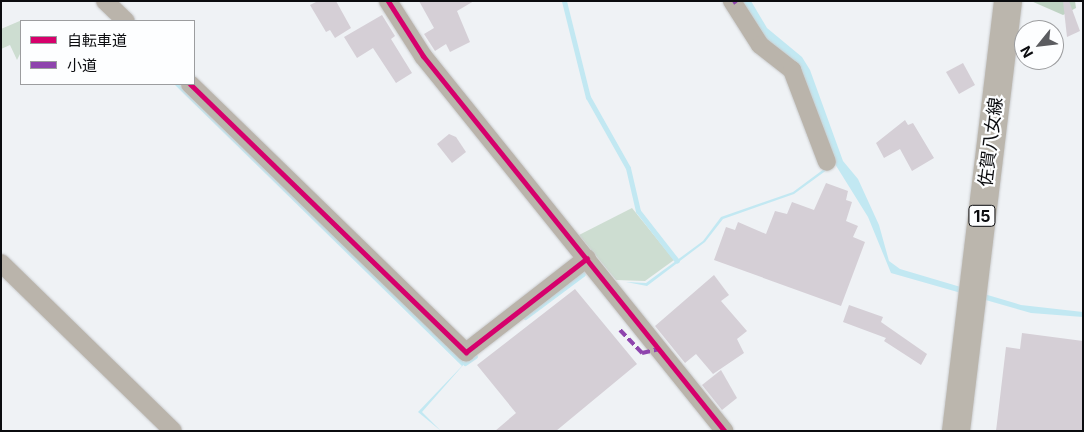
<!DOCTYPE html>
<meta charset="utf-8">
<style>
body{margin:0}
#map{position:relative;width:1084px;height:432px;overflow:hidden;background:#eff2f5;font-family:Inter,"Noto Sans JP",sans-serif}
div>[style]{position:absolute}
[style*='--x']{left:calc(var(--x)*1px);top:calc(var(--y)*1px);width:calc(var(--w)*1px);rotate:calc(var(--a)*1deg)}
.green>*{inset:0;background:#cdddd1}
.forest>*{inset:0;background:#bfd3c3}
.water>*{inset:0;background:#c2e8f2}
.stream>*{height:5px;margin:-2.5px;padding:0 2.5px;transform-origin:2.5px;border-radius:2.5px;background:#c2e8f2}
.building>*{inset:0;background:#d5cfd6}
.roads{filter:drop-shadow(0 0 1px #cbcdcf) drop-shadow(0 0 1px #cbcdcf)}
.street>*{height:18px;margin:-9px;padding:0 9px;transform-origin:9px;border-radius:9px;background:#bab4ab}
.primary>*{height:28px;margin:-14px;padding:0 14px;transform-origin:14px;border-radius:14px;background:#bbb6ad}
.quiet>*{height:4px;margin-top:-2px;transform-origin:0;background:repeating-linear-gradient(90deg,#8e44ad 0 8px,transparent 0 12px)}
.cycleway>*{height:5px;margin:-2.5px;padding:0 2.5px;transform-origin:2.5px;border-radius:2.5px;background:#d6006c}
span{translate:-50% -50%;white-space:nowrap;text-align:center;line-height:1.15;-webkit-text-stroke:4.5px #fdfeff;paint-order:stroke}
.shield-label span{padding:1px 4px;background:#fdfeff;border:1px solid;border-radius:4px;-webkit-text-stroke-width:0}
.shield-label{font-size:16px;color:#0b0c0f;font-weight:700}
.street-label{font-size:18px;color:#0b0c0f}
.frame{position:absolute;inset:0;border:2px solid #0b0c0f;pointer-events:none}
.legend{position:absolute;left:20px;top:20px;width:175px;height:65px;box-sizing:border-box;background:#fdfeff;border:1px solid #9c9d9f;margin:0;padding:6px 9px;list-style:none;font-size:15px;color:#0b0c0f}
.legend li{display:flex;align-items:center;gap:10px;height:25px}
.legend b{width:25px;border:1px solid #9c9d9f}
.north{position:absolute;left:1014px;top:20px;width:50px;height:50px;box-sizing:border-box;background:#fdfeff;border:1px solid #9c9d9f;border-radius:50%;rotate:241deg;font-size:14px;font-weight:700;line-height:20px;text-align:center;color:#0b0c0f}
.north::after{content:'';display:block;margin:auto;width:18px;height:22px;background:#5b5c60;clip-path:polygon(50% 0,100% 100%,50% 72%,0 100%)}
</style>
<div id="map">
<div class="green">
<i style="clip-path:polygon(22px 20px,21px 52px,17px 60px,10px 45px,1px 49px,1px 29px)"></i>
<i style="clip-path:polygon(632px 208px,674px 260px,645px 281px,616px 280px,579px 235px)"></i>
</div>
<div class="forest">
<i style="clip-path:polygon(1031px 1px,1075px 1px,1076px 8px,1063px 15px)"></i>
</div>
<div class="water">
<i style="clip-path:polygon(740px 1px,751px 1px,767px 28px,802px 57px,810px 70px,843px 161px,858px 179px,879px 225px,889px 261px,900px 269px,1021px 305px,1083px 312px,1083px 317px,1031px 313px,891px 273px,868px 217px,835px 164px,794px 194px,723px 219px,705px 242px,647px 286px,626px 282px,646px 283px,703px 241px,721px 217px,793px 192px,824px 169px,807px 86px,758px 35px)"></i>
<i style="clip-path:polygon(174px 84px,179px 84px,465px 363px,422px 412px,441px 431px,418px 412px,462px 366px)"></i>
</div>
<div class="stream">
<i style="--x:564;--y:1;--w:99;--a:76"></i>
<i style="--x:588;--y:97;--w:81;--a:60.6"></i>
<i style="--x:628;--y:168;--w:44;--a:76.9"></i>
<i style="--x:638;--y:211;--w:63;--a:52"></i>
<i style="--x:525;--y:317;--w:72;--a:-36.6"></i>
<i style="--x:465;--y:363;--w:12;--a:-35"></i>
</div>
<div class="building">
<i style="clip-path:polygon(318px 1px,336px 1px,351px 28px,335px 38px,330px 30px,326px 32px,310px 5px)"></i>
<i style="clip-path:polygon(419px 1px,474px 1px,457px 11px,470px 42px,450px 52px,446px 44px,435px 51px,424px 34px,434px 28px)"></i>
<i style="clip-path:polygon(1063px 1px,1069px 1px,1080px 31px,1067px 37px)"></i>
<i style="clip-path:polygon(382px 15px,395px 36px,391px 39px,412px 73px,396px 83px,373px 48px,357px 58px,344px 37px)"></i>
<i style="clip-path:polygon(963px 63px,975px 85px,959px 94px,946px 72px)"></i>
<i style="clip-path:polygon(905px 120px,908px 125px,913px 123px,934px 158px,912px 171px,900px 149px,884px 158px,876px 143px)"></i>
<i style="clip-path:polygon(449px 134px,456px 137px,466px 152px,452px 163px,437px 144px)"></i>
<i style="clip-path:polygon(826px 183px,848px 191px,846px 200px,852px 202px,846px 221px,858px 226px,853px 237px,865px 242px,841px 306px,714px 260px,726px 227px,735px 230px,738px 222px,766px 234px,775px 211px,787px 214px,792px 202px,814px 210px)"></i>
<i style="clip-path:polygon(714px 275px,729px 295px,721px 301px,747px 331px,737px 339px,744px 353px,713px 374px,696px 354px,685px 363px,655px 326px)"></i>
<i style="clip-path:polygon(575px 289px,637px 364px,556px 431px,495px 431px,516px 413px,477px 365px)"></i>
<i style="clip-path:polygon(849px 305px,883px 317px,881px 322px,927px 354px,921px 365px,884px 341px,886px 338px,843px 322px)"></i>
<i style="clip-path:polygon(1022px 333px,1083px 341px,1083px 431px,996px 431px,1006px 347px,1020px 349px)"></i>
<i style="clip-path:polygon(721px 370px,737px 398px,722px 410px,702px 385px)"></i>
</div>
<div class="roads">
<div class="street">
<i style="--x:105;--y:1;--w:29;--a:44"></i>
<i style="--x:388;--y:1;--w:65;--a:57.5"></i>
<i style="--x:423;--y:56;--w:481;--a:51.2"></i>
<i style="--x:732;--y:1;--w:52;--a:57.5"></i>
<i style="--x:760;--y:45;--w:41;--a:38"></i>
<i style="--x:792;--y:70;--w:98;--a:69.2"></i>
<i style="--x:190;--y:84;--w:385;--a:44.2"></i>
<i style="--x:466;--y:352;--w:153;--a:-37.8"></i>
<i style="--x:1;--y:263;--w:240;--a:44.3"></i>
</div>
<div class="primary">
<i style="--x:956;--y:431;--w:433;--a:-83.1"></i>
</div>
</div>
<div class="quiet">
<i style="--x:733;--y:3;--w:4;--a:-34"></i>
<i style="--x:620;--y:330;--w:32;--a:46"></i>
<i style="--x:642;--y:353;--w:18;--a:-13"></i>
</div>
<div class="cycleway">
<i style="--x:388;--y:1;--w:65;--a:57.5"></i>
<i style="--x:423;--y:56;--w:481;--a:51.2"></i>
<i style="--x:190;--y:84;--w:385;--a:44.2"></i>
<i style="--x:466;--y:352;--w:153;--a:-37.8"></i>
</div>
<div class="shield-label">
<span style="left:982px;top:216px">15</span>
</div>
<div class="street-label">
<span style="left:991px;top:142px;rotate:-83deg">佐賀八女線</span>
</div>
<div class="frame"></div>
<ul class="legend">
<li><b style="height:6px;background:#d6006c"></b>自転車道</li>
<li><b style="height:6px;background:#8e44ad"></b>小道</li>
</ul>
<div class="north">N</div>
</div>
